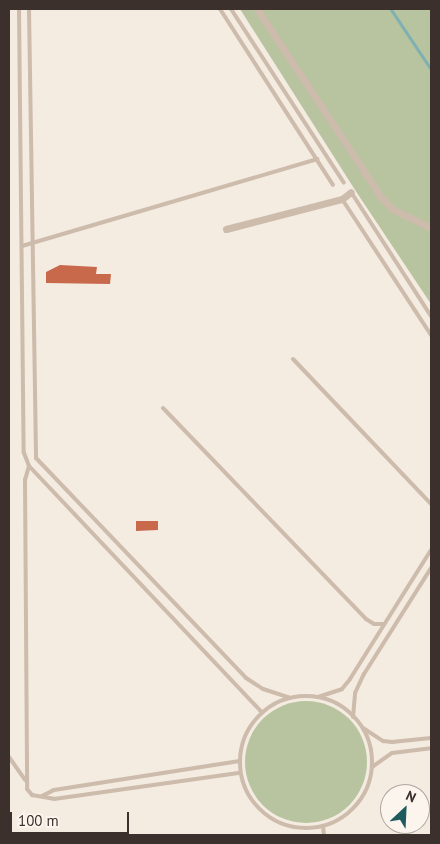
<!DOCTYPE html>
<style>
body{margin:0}
#map{position:relative;width:440px;height:844px;overflow:hidden;background:#f4ebe1;font-family:"PT Sans",sans-serif}
div>[style]{position:absolute}
[style*='--x']{left:calc(var(--x)*1px);top:calc(var(--y)*1px);width:calc(var(--w)*1px);rotate:calc(var(--a)*1deg)}
.green>*{inset:0;background:#b8c4a0}
.round{border-radius:50%}
.stream>*{height:2.5px;margin:-1.25px;padding:0 1.25px;transform-origin:1.25px;border-radius:1.25px;background:#7fb0b2}
.building>*{inset:0;background:#c8694b}
.lane>*{height:4px;margin:-2px;padding:0 2px;transform-origin:2px;border-radius:2px;background:#cdbbac}
.lane>.ring{margin:-2px;padding:0;box-sizing:content-box;background:none;border:4px solid #cdbbac;border-radius:50%}
.street>*{height:7px;margin:-3.5px;padding:0 3.5px;transform-origin:3.5px;border-radius:3.5px;background:#cdbbac}
span{translate:-50% -50%;white-space:nowrap;text-align:center;line-height:1.15;-webkit-text-stroke:4px #fbf5ee;paint-order:stroke}
.frame{position:absolute;inset:0;border:10px solid #3b302b;pointer-events:none}
.north{position:absolute;left:380px;top:784px;width:50px;height:50px;box-sizing:border-box;background:#fbf5ee;border:1px solid #aea6a0;border-radius:50%;rotate:25deg;font-size:14px;font-weight:700;line-height:20px;text-align:center;color:#3b302b}
.north::after{content:'';display:block;margin:auto;width:18px;height:22px;background:#1f5a5e;clip-path:polygon(50% 0,100% 100%,50% 72%,0 100%)}
.scale{position:absolute;left:10px;top:812px;width:119px;height:22px;box-sizing:border-box;border:2px solid #3b302b;border-top:0;padding-left:6px;font-size:15px;line-height:18px;white-space:nowrap;color:#3b302b;-webkit-text-stroke:4px #fbf5ee;paint-order:stroke}
</style>
<div id="map">
<div class="green">
<i style="clip-path:polygon(240px 9px,431px 9px,431px 304px,357px 193px)"></i>
<i class="round" style="left:245px;top:701px;width:122px;height:122px"></i>
</div>
<div class="stream">
<i style="--x:391;--y:9;--w:72;--a:56.3"></i>
</div>
<div class="building">
<i style="clip-path:polygon(60px 265px,97px 267px,96px 274px,111px 274px,110px 284px,46px 283px,46px 272px)"></i>
<i style="clip-path:polygon(136px 521px,158px 521px,158px 530px,136px 531px)"></i>
</div>
<div class="lane">
<i style="--x:19;--y:9;--w:444;--a:89.4"></i>
<i style="--x:24;--y:453;--w:14;--a:69"></i>
<i style="--x:29;--y:466;--w:339;--a:46.6"></i>
<i style="--x:29;--y:9;--w:449;--a:89.1"></i>
<i style="--x:36;--y:458;--w:304;--a:46.3"></i>
<i style="--x:246;--y:678;--w:20;--a:33"></i>
<i style="--x:263;--y:689;--w:28;--a:18"></i>
<i style="--x:220;--y:9;--w:209;--a:57.3"></i>
<i style="--x:231;--y:9;--w:207;--a:57"></i>
<i style="--x:351;--y:192;--w:148;--a:57.2"></i>
<i style="--x:342;--y:199;--w:163;--a:56.8"></i>
<i style="--x:22;--y:246;--w:308;--a:-16.4"></i>
<i style="--x:293;--y:359;--w:200;--a:46.4"></i>
<i style="--x:163;--y:408;--w:293;--a:46.1"></i>
<i style="--x:366;--y:619;--w:9;--a:32"></i>
<i style="--x:374;--y:624;--w:10;--a:0"></i>
<i style="--x:29;--y:466;--w:15;--a:106"></i>
<i style="--x:25;--y:480;--w:309;--a:89.6"></i>
<i style="--x:27;--y:789;--w:8;--a:50"></i>
<i style="--x:32;--y:795;--w:22;--a:10"></i>
<i style="--x:54;--y:799;--w:188;--a:-8"></i>
<i class="ring" style="left:240px;top:696px;width:128px;height:128px"></i>
<i style="--x:318;--y:697;--w:25;--a:-18"></i>
<i style="--x:342;--y:689;--w:13;--a:-51"></i>
<i style="--x:350;--y:679;--w:152;--a:-57.9"></i>
<i style="--x:353;--y:717;--w:24;--a:-85"></i>
<i style="--x:355;--y:693;--w:21;--a:-65"></i>
<i style="--x:364;--y:674;--w:125;--a:-57.7"></i>
<i style="--x:363;--y:728;--w:24;--a:33"></i>
<i style="--x:383;--y:741;--w:9;--a:6"></i>
<i style="--x:392;--y:742;--w:39;--a:-6"></i>
<i style="--x:9;--y:757;--w:28;--a:55"></i>
<i style="--x:372;--y:767;--w:24;--a:-35"></i>
<i style="--x:392;--y:753;--w:39;--a:-7"></i>
<i style="--x:42;--y:796;--w:13;--a:-27"></i>
<i style="--x:54;--y:790;--w:188;--a:-8.9"></i>
<i style="--x:323;--y:826;--w:9;--a:84"></i>
</div>
<div class="street">
<i style="--x:257;--y:9;--w:225;--a:56.6"></i>
<i style="--x:381;--y:197;--w:16;--a:47"></i>
<i style="--x:392;--y:209;--w:43;--a:26"></i>
<i style="--x:226;--y:229;--w:120;--a:-14.5"></i>
<i style="--x:342;--y:199;--w:11;--a:-38"></i>
</div>
<div class="frame"></div>
<div class="north">N</div>
<div class="scale">100 m</div>
</div>
